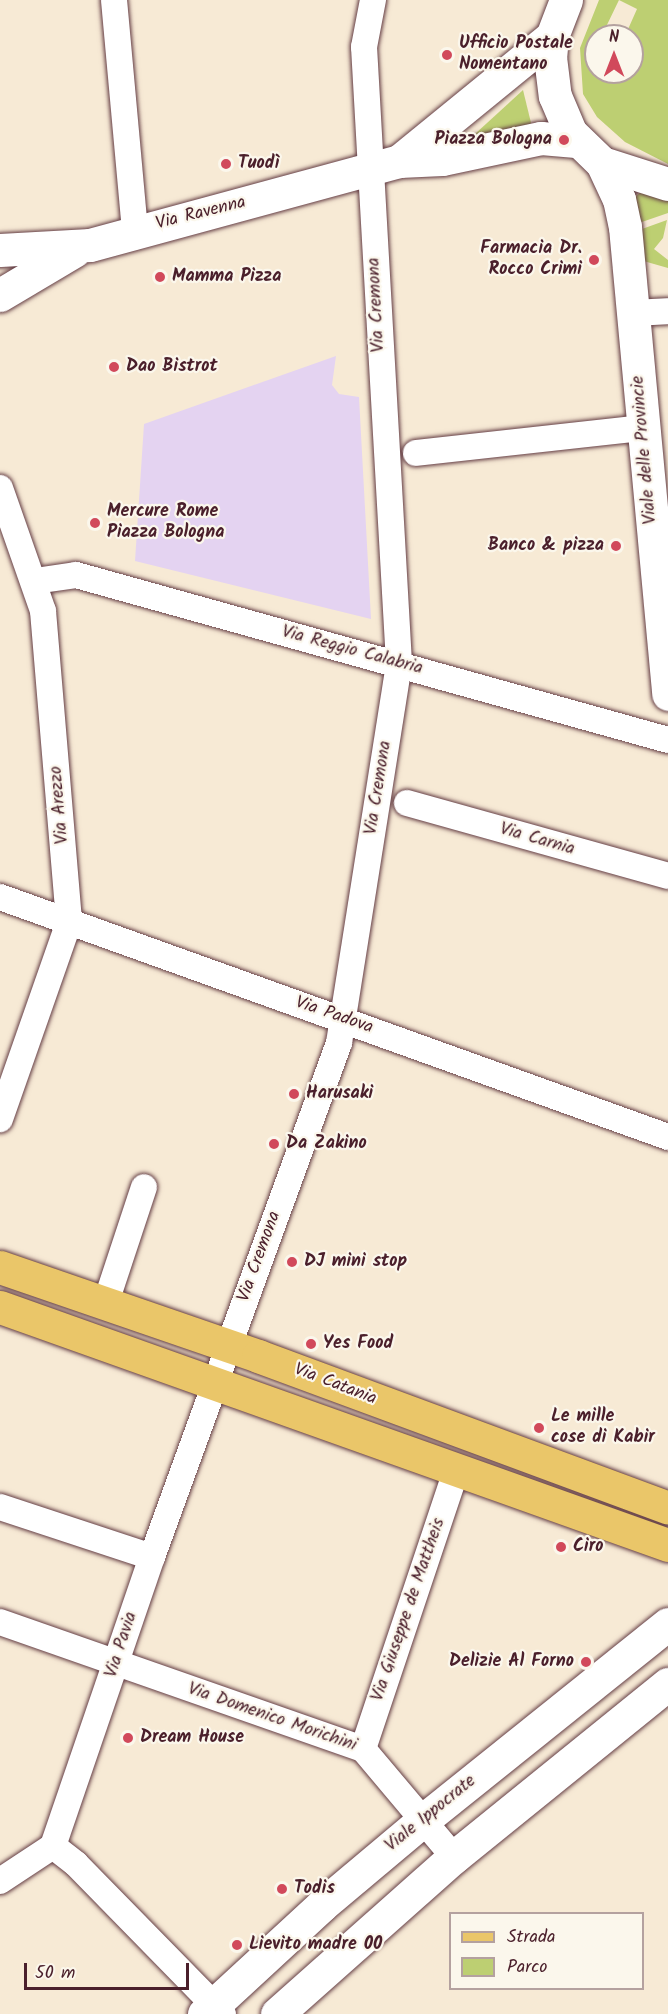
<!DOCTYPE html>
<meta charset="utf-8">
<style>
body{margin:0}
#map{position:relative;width:668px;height:2014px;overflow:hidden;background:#f7ead5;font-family:Kalam,sans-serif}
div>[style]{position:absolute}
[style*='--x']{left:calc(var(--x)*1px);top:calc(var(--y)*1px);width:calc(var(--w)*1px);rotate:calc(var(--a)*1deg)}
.built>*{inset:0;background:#e4d3f1}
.green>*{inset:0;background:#bdcf72}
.roads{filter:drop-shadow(0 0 2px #643d44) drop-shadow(0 0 2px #643d44)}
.minor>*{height:26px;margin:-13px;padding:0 13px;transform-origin:13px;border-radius:13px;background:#fff}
.tertiary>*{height:33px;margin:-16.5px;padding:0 16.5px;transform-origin:16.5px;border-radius:16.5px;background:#fff}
.primary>*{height:33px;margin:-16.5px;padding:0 16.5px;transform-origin:16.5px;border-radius:16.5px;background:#eac669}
.dots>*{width:16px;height:16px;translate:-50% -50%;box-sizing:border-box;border:3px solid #fbf7ec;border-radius:50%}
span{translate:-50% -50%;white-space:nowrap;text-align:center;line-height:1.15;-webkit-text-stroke:4.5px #fbf7ec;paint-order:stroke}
.poi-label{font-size:18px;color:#4a1f2b;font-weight:700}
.left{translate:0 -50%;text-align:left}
.right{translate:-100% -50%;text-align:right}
.street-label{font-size:18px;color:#4a1f2b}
.legend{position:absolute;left:449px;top:1912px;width:195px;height:78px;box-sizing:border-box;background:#fbf7ec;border:2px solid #b4a19f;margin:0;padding:8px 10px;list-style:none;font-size:18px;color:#4a1f2b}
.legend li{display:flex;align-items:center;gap:12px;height:30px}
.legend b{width:30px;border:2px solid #b4a19f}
.north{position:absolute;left:584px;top:24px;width:60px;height:60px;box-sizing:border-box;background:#fbf7ec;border:2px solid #b4a19f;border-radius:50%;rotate:0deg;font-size:16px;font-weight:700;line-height:24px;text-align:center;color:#4a1f2b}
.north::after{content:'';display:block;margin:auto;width:21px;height:27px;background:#d1495b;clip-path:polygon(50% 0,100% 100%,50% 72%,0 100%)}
.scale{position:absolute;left:24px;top:1963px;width:165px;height:27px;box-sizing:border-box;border:3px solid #4a1f2b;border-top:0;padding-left:8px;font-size:18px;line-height:21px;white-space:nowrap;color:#4a1f2b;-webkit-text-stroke:4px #fbf7ec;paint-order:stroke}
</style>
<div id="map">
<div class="built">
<i style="clip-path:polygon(336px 356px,332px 385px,339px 394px,359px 397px,371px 619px,135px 561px,144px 424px)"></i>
</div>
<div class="green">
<i style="clip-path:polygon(evenodd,599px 0,668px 0,668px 164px,625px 142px,597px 117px,583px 94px,580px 48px,599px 0,619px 0,637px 9px,625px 36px,632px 36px,632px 72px,596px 72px,596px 36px,618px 36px,605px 29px,619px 0)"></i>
<i style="clip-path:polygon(523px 90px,532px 127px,464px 144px)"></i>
<i style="clip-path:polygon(641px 192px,668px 199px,668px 213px,639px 223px,635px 197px)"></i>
<i style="clip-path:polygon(667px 220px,663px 238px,654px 249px,668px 260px,668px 268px,640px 260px,642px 229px)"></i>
</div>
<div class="roads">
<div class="minor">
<i style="--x:114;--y:0;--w:232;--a:84.8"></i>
<i style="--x:632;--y:313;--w:36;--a:-3"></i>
<i style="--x:416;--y:453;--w:227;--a:-6.3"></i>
<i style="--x:0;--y:488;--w:130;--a:70.7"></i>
<i style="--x:43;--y:611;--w:312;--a:85.2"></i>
<i style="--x:69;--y:922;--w:209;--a:109.3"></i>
<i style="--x:35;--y:581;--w:41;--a:-8.3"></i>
<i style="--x:76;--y:575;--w:615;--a:15.57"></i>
<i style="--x:407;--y:803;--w:271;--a:15.6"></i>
<i style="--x:0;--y:897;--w:710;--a:19.76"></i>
<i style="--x:105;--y:1305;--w:124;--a:-71.7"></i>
<i style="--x:0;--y:1507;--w:160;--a:18.2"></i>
<i style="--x:0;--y:1622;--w:385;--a:19.3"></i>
<i style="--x:363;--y:1749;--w:141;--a:49.9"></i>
<i style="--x:363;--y:1749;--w:293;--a:-71.5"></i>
<i style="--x:53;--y:1846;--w:29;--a:38"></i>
<i style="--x:76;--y:1864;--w:210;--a:45.6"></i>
<i style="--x:0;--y:1881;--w:64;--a:-33.4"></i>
<i style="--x:53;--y:1846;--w:305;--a:-71.1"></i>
<i style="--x:152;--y:1557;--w:547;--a:-70.01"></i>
<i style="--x:339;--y:1043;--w:385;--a:-81"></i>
<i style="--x:399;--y:663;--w:617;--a:-93.25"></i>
<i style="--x:364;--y:47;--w:48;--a:-79.2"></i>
</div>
<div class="tertiary">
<i style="--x:566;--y:0;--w:39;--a:111"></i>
<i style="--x:552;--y:36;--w:21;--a:95"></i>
<i style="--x:550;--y:57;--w:39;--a:83"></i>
<i style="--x:555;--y:96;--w:39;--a:67"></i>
<i style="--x:570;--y:132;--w:45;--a:44.1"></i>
<i style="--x:602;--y:163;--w:69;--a:17.7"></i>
<i style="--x:399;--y:161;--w:43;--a:-2.7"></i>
<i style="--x:442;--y:159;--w:101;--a:-12"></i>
<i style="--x:541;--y:138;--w:35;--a:5"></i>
<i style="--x:602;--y:163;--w:40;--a:65"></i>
<i style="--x:619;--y:199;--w:29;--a:78"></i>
<i style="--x:625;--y:227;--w:469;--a:84.7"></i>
<i style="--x:0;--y:250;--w:90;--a:-3.2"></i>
<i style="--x:90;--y:245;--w:320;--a:-15.2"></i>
<i style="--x:399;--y:161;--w:198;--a:-39.2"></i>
<i style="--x:0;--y:295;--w:86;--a:-30.7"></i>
<i style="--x:204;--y:2014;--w:161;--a:-42.7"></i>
<i style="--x:322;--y:1905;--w:131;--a:-40"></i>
<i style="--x:422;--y:1821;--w:315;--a:-38.7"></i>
<i style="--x:277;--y:2014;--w:237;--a:-41.6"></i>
<i style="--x:454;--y:1857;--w:275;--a:-39"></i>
</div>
<div class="primary">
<i style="--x:0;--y:1267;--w:273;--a:19"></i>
<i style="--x:258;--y:1356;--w:437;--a:20.3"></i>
<i style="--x:0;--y:1307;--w:709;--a:19.61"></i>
</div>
</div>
<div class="dots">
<i style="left:447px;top:55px;background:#d1495b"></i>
<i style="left:564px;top:140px;background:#d1495b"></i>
<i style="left:226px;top:164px;background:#d1495b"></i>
<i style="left:594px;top:260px;background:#d1495b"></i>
<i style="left:160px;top:277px;background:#d1495b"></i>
<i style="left:114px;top:367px;background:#d1495b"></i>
<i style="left:95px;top:523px;background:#d1495b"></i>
<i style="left:616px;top:546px;background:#d1495b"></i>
<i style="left:294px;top:1094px;background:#d1495b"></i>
<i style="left:274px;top:1144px;background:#d1495b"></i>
<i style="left:292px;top:1262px;background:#d1495b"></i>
<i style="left:311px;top:1344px;background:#d1495b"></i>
<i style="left:539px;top:1428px;background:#d1495b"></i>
<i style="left:561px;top:1547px;background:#d1495b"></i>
<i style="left:586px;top:1662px;background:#d1495b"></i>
<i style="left:128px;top:1738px;background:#d1495b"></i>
<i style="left:282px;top:1889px;background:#d1495b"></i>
<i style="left:237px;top:1945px;background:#d1495b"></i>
</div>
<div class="poi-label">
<span class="left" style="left:459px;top:55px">Ufficio Postale<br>Nomentano</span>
<span class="right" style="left:552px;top:140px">Piazza Bologna</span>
<span class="left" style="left:238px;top:164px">Tuodì</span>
<span class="right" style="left:582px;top:260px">Farmacia Dr.<br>Rocco Crimi</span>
<span class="left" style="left:172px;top:277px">Mamma Pizza</span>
<span class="left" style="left:126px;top:367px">Dao Bistrot</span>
<span class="left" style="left:107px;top:523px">Mercure Rome<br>Piazza Bologna</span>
<span class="right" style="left:604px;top:546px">Banco &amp; pizza</span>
<span class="left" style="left:306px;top:1094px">Harusaki</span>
<span class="left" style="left:286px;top:1144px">Da Zakino</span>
<span class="left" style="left:304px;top:1262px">DJ mini stop</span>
<span class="left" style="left:323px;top:1344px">Yes Food</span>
<span class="left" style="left:551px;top:1428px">Le mille<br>cose di Kabir</span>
<span class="left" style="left:573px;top:1547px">Ciro</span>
<span class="right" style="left:574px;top:1662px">Delizie Al Forno</span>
<span class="left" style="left:140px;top:1738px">Dream House</span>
<span class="left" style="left:294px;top:1889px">Todis</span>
<span class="left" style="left:249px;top:1945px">Lievito madre 00</span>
</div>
<div class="street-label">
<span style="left:201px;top:214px;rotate:-14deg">Via Ravenna</span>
<span style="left:377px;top:305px;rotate:-93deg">Via Cremona</span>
<span style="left:645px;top:450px;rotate:-95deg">Viale delle Provincie</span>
<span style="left:352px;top:651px;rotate:15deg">Via Reggio Calabria</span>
<span style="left:379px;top:788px;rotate:-81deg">Via Cremona</span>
<span style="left:60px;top:805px;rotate:-95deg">Via Arezzo</span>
<span style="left:537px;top:840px;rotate:16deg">Via Carnia</span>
<span style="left:334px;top:1016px;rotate:19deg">Via Padova</span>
<span style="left:260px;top:1257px;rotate:-70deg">Via Cremona</span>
<span style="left:335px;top:1385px;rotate:21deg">Via Catania</span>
<span style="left:409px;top:1610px;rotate:-71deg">Via Giuseppe de Mattheis</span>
<span style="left:122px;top:1645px;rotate:-72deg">Via Pavia</span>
<span style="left:272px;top:1718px;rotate:19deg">Via Domenico Morichini</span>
<span style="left:431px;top:1814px;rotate:-39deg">Viale Ippocrate</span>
</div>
<ul class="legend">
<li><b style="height:8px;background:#eac669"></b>Strada</li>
<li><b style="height:16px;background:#bdcf72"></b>Parco</li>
</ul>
<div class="north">N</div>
<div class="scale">50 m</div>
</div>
